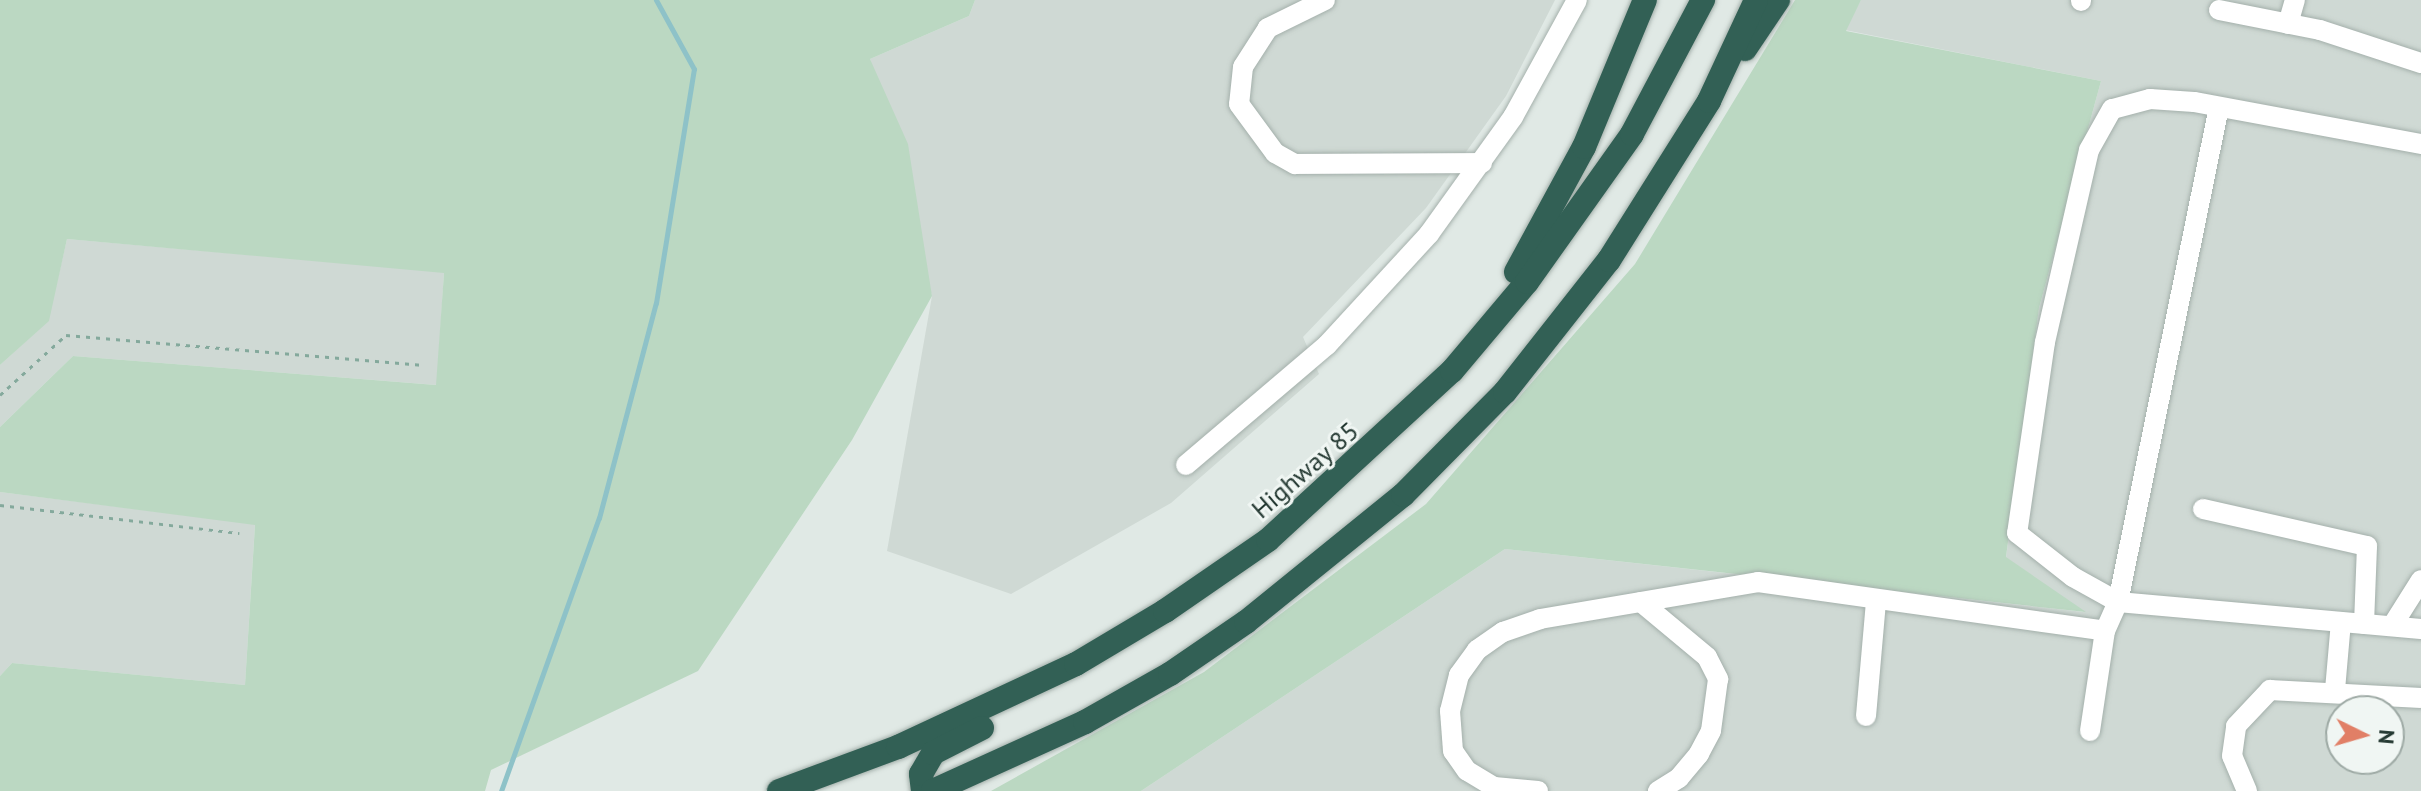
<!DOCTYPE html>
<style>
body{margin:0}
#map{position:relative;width:2421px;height:791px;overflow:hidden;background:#e0e9e5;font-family:"PT Sans",sans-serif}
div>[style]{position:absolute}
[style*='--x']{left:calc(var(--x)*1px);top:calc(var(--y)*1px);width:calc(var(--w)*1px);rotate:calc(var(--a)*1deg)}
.built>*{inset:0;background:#cfd9d4}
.green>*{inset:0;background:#bbd8c2}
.stream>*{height:5px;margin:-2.5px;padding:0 2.5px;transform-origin:2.5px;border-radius:2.5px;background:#8ec2c8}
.path>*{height:3px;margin-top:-1.5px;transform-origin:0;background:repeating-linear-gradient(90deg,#84a99c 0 4px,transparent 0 10px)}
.roads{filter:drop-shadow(0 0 2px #a4b0ab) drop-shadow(0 0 2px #a4b0ab)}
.minor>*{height:20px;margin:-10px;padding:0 10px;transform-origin:10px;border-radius:10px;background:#fff}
.highway>*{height:24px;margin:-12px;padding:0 12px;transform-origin:12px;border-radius:12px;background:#326055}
span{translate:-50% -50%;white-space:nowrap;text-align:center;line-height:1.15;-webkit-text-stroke:6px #f0f6f3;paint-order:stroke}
.street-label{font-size:26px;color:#233831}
.north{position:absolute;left:2325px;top:695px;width:80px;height:80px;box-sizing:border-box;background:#f0f6f3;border:2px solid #9eaaa5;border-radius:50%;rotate:95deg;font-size:22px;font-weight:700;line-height:32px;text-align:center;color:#233831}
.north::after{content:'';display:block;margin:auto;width:28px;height:36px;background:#e17f66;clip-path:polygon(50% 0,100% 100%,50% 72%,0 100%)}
</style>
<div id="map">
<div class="built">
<i style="clip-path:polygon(975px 0,1555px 0,1506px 96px,1426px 208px,1303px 337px,1319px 374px,1171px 503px,1011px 594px,887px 551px,932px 296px,870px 59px,969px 16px)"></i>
<i style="clip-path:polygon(evenodd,1861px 0,2421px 0,2421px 791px,1141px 791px,1505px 549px,2084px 612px,2006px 558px,2039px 308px,2101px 81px,1845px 30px,1861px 0,2341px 711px,2389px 711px,2389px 759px,2341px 759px,2341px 711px)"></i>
<i style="clip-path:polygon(67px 239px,444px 272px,437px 385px,73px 356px,0 427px,0 365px,48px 321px)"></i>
<i style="clip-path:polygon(0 492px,255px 524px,245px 685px,12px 663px,0 676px)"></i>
</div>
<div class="green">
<i style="clip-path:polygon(0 0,975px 0,969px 16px,870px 59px,908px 144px,932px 296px,852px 440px,698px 671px,491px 770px,485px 791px,0 791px,0 676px,12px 663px,245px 685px,255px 525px,0 492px,0 427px,73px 356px,436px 385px,444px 273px,67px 239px,49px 321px,0 365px)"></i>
<i style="clip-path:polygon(1795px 0,1861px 0,1846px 31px,2101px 81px,2039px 308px,2006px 557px,2086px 612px,1505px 549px,1141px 791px,991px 791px,1204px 672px,1426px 504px,1635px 264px)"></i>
</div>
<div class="stream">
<i style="--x:501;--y:791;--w:290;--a:-70.3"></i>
<i style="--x:599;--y:518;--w:222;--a:-75.2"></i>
<i style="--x:656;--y:303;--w:237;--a:-80.8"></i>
<i style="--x:694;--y:69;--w:79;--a:-118.8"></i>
</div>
<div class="path">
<i style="--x:0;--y:395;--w:89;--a:-42.3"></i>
<i style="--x:66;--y:335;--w:356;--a:4.8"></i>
<i style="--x:0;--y:505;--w:241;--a:6.7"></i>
</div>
<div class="roads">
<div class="minor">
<i style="--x:1325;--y:0;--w:64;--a:153.8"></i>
<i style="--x:1268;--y:28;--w:46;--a:122.7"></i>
<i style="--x:1243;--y:67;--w:37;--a:96"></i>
<i style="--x:1239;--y:104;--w:61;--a:53.7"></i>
<i style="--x:1275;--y:153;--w:23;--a:29"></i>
<i style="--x:1295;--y:164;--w:187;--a:-0.3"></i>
<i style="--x:2081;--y:1;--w:1;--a:-90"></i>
<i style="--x:2219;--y:10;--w:103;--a:11.2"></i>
<i style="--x:2320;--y:30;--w:106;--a:18.1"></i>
<i style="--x:2288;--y:24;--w:25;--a:-74"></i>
<i style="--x:2421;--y:144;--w:231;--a:-169.5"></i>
<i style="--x:2194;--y:102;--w:44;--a:-176.1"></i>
<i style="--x:2150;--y:99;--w:39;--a:165"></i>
<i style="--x:2112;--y:109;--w:47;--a:119.3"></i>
<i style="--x:2089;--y:150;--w:197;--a:102.9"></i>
<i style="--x:2045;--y:342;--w:193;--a:98.3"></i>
<i style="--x:2017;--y:533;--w:71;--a:38.2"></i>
<i style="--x:2073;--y:577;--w:51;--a:29.1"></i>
<i style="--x:2118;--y:602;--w:304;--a:5.1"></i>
<i style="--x:1186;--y:465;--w:185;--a:-40.4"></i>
<i style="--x:1327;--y:345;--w:151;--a:-47.4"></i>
<i style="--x:1429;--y:234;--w:144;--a:-54.3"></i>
<i style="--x:1513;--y:117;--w:133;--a:-61.3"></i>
<i style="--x:2203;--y:509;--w:168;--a:12.7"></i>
<i style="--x:2367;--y:546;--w:78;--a:92.2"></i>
<i style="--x:1641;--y:602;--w:86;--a:39.8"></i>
<i style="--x:1707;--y:657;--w:25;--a:63"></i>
<i style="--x:1718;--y:679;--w:52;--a:97.7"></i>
<i style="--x:1711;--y:731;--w:26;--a:118"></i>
<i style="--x:1699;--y:754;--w:31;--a:130"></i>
<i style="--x:1679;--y:778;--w:25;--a:148"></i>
<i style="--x:2392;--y:626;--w:54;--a:-57.8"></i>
<i style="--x:2335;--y:690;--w:68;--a:-85"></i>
<i style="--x:1866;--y:716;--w:115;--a:-85"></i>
<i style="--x:2090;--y:731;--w:101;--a:-81.5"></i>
<i style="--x:1538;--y:791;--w:44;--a:-174.8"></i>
<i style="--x:1494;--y:787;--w:31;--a:-149"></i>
<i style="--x:1467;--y:771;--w:24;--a:-125"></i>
<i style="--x:1453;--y:751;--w:40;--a:-94.3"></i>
<i style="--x:1450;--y:711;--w:37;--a:-76"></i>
<i style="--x:1459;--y:675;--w:31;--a:-54"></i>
<i style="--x:1477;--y:650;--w:32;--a:-35"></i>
<i style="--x:1503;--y:632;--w:39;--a:-19"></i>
<i style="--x:1540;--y:619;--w:221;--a:-9.6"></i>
<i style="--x:1758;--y:582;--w:350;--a:8"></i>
<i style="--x:2105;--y:631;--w:32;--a:-66"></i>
<i style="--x:2118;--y:602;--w:505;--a:-78.47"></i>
<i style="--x:2247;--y:791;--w:38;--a:-113"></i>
<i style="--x:2232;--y:756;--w:30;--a:-82"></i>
<i style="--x:2236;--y:726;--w:50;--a:-46.6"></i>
<i style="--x:2270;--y:690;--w:151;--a:3"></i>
</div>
<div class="highway">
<i style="--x:1745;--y:49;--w:59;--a:-56"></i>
<i style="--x:1516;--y:272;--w:142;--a:-61.5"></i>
<i style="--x:1584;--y:147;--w:159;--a:-67.5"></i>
<i style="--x:779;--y:791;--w:127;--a:-20.3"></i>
<i style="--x:898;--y:747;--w:196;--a:-25"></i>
<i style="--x:1076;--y:664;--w:104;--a:-30.8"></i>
<i style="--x:1165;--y:611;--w:125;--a:-34.6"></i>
<i style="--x:1268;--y:540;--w:250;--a:-42.6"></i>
<i style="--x:1452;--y:371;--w:116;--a:-49.9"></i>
<i style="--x:1527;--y:282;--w:181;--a:-54.6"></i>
<i style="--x:1632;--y:134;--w:152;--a:-62.1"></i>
<i style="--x:923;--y:791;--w:17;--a:-97"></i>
<i style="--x:921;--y:774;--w:24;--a:-60"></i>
<i style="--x:933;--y:753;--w:55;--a:-27"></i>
<i style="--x:933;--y:791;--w:167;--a:-24.4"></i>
<i style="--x:1085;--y:722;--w:98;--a:-29.5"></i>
<i style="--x:1170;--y:674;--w:92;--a:-34.4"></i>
<i style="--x:1246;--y:622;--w:202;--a:-39"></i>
<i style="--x:1403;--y:495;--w:145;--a:-45.3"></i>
<i style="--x:1505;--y:392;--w:168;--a:-51.8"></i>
<i style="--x:1609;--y:260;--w:188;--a:-57.8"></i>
<i style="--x:1709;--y:101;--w:111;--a:-65"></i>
</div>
</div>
<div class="street-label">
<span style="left:1305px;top:470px;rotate:-41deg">Highway 85</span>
</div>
<div class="north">N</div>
</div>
